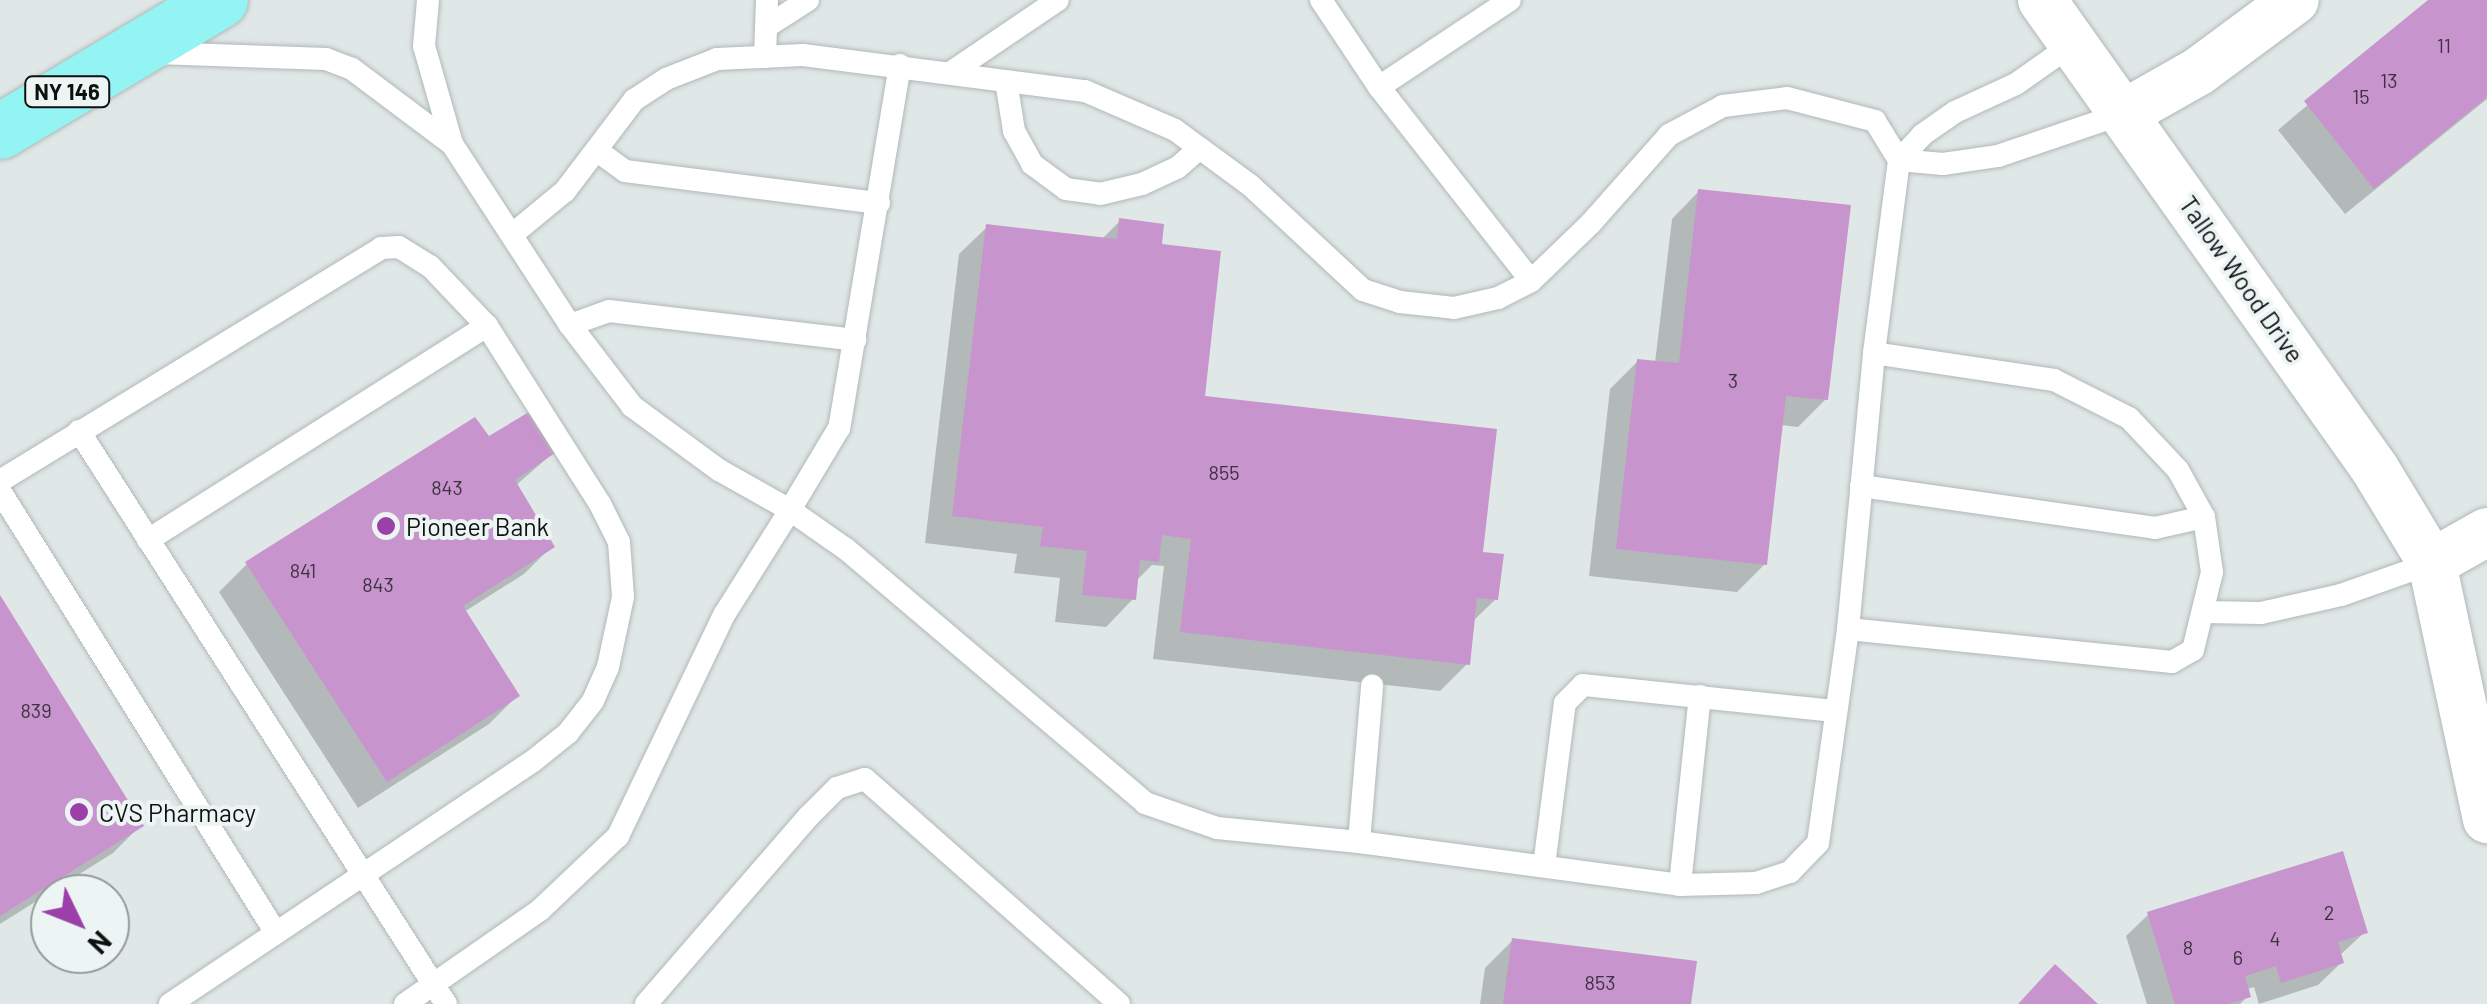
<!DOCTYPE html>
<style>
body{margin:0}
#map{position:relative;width:2487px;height:1004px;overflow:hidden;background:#e0e8e7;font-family:Barlow,sans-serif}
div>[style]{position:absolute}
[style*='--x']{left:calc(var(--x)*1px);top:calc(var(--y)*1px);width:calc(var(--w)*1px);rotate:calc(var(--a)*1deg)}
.shadow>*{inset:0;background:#0003}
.building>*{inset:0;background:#c794cd}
.roads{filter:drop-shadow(0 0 2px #b1b8b8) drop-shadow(0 0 2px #b1b8b8)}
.service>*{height:22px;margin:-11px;padding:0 11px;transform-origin:11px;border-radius:11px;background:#fff}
.minor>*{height:48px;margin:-24px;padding:0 24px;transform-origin:24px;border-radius:24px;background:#fff}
.primary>*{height:55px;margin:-27.5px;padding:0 27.5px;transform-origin:27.5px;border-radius:27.5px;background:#93f4f3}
.dots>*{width:28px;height:28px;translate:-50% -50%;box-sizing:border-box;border:5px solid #edf5f4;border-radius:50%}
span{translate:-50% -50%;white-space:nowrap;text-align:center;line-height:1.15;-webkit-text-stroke:8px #edf5f4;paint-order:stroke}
.number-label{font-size:20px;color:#3d3240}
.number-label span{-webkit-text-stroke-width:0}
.shield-label span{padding:2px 8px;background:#edf5f4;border:2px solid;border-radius:8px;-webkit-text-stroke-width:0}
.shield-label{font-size:22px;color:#0f1111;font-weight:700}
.street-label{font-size:25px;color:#0f1111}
.poi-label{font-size:25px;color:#0f1111}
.left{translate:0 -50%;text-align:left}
.north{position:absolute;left:30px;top:874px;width:100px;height:100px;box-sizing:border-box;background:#edf5f4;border:2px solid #949a99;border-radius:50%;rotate:133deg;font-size:28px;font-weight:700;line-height:40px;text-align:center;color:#0f1111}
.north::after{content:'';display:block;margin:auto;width:35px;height:45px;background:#9c40a9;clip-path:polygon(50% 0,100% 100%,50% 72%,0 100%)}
</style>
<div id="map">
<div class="shadow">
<i style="clip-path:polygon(2432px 0,2487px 0,2487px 99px,2345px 214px,2278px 130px)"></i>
<i style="clip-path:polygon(1699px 191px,1826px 399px,1798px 427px,1781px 425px,1765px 564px,1737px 592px,1589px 576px,1610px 389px,1638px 361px,1655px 363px,1672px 219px)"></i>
<i style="clip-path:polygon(1120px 221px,1159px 247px,1202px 398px,1480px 554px,1496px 599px,1472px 622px,1467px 664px,1440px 691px,1153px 659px,1164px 566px,1152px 565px,1135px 582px,1133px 599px,1106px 627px,1055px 622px,1060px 578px,1014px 573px,1017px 554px,925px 543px,959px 254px,987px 227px,1101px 240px)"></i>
<i style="clip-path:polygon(488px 439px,560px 447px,515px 486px,552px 546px,524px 574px,464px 612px,517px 696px,489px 724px,358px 808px,219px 592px,247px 564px)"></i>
<i style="clip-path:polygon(0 600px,141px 825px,113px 853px,0 924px)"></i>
<i style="clip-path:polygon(2149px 914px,2365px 932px,2339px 956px,2341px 963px,2318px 985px,2259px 1004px,2254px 987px,2247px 989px,2248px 996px,2240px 1004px,2147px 1004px,2126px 936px)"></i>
<i style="clip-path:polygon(1513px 940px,1688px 1004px,1480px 1004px,1485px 968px)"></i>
</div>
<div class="building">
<i style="clip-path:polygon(2428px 0,2487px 0,2487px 97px,2374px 189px,2304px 101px)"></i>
<i style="clip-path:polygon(1698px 189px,1851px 205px,1828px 400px,1786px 396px,1767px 565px,1616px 549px,1637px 359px,1679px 363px)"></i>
<i style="clip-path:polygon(1119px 218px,1164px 224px,1162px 244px,1221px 251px,1205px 396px,1497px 429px,1483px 552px,1504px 554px,1498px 600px,1477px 598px,1470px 665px,1180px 632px,1191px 539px,1162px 535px,1159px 562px,1140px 560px,1136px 600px,1082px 595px,1087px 551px,1040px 546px,1043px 527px,952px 516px,986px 224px,1117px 239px)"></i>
<i style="clip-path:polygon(539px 406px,564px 447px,515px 480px,555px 547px,463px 606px,520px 696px,387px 782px,245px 562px,475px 417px,489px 436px)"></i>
<i style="clip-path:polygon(0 595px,144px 826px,0 916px)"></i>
<i style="clip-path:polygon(2343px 851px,2368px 933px,2338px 942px,2344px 963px,2281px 983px,2276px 966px,2245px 976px,2251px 997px,2228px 1004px,2175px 1004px,2147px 912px)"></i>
<i style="clip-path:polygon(1512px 938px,1697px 961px,1691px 1004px,1503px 1004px)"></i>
<i style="clip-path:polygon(2055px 964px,2098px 1004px,2018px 1004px)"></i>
</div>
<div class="roads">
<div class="service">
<i style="--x:1321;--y:0;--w:105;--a:56.3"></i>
<i style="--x:1379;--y:87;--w:157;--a:-33.6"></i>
<i style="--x:766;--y:27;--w:50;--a:-32.7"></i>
<i style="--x:157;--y:53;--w:169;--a:2"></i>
<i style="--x:326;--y:59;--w:28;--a:21"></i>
<i style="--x:352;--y:69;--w:125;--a:36.9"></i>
<i style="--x:765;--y:57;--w:57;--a:-88"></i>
<i style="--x:900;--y:65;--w:368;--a:99.5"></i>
<i style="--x:839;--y:428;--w:96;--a:120.9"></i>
<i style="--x:790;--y:510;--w:68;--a:34.9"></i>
<i style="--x:846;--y:549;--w:392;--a:40.3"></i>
<i style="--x:1145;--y:803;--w:76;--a:19.1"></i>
<i style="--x:1217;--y:828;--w:143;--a:5.6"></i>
<i style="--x:1359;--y:842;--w:324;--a:7.6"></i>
<i style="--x:1680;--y:885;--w:76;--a:-1.5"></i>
<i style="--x:1756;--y:883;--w:36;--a:-18"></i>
<i style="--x:1790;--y:872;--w:40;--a:-46"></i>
<i style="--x:1818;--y:843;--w:216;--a:-82"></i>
<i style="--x:1848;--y:629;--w:277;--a:-84.6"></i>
<i style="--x:1874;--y:353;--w:195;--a:-82.6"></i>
<i style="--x:1899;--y:160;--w:34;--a:-47"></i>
<i style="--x:1922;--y:135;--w:40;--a:-34.9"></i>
<i style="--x:1955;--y:112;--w:67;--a:-24.7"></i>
<i style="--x:2016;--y:84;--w:71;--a:-35.3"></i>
<i style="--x:950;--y:73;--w:130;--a:-34.1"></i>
<i style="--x:1006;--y:81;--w:51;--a:80.9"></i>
<i style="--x:1014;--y:131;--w:38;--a:61"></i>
<i style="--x:1032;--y:164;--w:42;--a:36.3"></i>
<i style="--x:1066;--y:189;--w:34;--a:8"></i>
<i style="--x:1100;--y:194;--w:43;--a:-13.4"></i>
<i style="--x:1142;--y:184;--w:38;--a:-25"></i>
<i style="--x:1177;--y:168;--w:30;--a:-41"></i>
<i style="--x:1379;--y:87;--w:246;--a:51.9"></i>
<i style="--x:599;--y:152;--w:32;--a:36"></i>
<i style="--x:625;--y:171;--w:256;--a:7.2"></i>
<i style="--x:1899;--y:160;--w:44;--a:5.2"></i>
<i style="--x:1943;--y:164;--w:56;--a:-8.3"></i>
<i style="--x:1998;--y:156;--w:134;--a:-18.7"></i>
<i style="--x:514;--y:233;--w:66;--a:-39.5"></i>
<i style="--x:565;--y:191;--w:114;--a:-52.8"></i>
<i style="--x:634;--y:100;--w:38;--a:-33"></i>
<i style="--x:666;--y:79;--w:55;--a:-21.4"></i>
<i style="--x:717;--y:59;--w:86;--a:-2.7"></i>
<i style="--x:803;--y:55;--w:284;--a:7.3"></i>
<i style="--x:1085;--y:91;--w:98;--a:23.4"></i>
<i style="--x:1175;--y:130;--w:93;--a:36.3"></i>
<i style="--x:1250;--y:185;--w:154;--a:42.9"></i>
<i style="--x:1363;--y:290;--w:39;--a:18"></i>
<i style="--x:1400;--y:302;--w:54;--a:6.3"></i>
<i style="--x:1454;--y:308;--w:45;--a:-12.8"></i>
<i style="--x:1498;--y:298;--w:37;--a:-27"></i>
<i style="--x:1531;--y:281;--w:83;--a:-44"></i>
<i style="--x:1591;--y:223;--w:118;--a:-48.4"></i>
<i style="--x:1669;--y:135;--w:61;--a:-28.2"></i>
<i style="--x:1723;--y:106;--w:64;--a:-7.1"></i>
<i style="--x:1787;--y:98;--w:91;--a:14.6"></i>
<i style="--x:1875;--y:121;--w:46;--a:58.4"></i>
<i style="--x:570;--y:325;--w:41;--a:-19.7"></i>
<i style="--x:609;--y:311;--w:248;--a:6.7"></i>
<i style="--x:79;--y:431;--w:680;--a:57.36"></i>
<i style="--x:0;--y:481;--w:447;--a:-31.4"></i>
<i style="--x:381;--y:248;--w:18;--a:-3"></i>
<i style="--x:399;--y:247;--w:36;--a:32"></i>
<i style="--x:430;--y:266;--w:83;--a:46.5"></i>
<i style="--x:487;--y:326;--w:211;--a:57.6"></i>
<i style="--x:600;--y:504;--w:42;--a:63.4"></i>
<i style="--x:619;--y:542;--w:55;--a:85.8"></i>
<i style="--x:623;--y:597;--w:72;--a:102.1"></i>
<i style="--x:608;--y:667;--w:37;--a:114"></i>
<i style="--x:593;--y:701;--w:41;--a:128"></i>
<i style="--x:568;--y:733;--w:45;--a:141.3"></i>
<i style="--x:533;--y:761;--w:437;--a:146.2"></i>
<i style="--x:1861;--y:486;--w:297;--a:8.1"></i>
<i style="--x:2155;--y:528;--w:50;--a:-12.7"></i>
<i style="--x:0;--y:491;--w:521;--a:58.02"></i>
<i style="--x:148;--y:540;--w:401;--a:-32.3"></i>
<i style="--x:2205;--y:612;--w:56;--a:1"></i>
<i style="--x:2261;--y:613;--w:82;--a:-12.7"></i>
<i style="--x:2341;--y:595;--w:96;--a:-19.4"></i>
<i style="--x:1848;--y:629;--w:326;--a:5.8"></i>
<i style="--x:2172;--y:662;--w:24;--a:-30"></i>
<i style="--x:2193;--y:650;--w:80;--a:-76.3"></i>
<i style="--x:2212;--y:572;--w:56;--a:-98.3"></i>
<i style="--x:2204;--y:517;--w:54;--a:-119"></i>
<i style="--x:2178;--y:470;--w:71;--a:-133.3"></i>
<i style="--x:2129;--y:418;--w:84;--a:-153.1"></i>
<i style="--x:2054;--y:380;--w:182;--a:-171.5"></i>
<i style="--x:1359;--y:842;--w:157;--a:-85.2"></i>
<i style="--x:1544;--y:866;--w:164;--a:-82.7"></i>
<i style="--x:1565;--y:703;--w:25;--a:-45"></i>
<i style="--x:1583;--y:685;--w:254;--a:5.9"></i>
<i style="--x:1680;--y:885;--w:190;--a:-84"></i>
<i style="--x:405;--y:1004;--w:165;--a:-34.8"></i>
<i style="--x:540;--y:910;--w:108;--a:-43.5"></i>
<i style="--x:618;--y:836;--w:245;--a:-64.4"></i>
<i style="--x:724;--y:615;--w:124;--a:-57.8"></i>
<i style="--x:790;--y:510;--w:81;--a:-150.6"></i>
<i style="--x:719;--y:470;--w:108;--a:-143.7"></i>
<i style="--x:632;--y:406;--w:102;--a:-127.4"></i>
<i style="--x:570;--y:325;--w:216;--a:-123.1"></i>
<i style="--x:452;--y:144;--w:102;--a:-105.9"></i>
<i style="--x:424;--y:46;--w:46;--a:-85"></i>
<i style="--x:646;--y:1004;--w:249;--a:-49.1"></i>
<i style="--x:809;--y:816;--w:40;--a:-45"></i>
<i style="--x:837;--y:788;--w:29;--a:-18"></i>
<i style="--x:865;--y:779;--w:339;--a:41.5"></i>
</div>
<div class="minor">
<i style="--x:2042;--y:0;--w:575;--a:54.62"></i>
<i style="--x:2375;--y:469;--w:110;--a:58.8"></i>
<i style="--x:2125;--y:113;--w:85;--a:-29.6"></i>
<i style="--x:2199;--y:71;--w:119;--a:-36.5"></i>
<i style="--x:2487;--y:532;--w:63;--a:150.6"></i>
<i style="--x:2432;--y:563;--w:262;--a:77.9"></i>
</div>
<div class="primary">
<i style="--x:0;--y:131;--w:256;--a:-30.8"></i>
</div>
</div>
<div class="dots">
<i style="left:386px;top:526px;background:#9c40a9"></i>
<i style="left:79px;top:812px;background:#9c40a9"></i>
</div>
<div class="number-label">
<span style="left:2444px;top:45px">11</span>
<span style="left:2389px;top:80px">13</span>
<span style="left:2361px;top:96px">15</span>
<span style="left:1733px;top:380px">3</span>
<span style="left:1224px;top:472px">855</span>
<span style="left:447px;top:487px">843</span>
<span style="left:303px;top:570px">841</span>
<span style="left:378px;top:584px">843</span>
<span style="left:36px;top:710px">839</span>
<span style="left:2329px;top:912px">2</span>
<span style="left:2275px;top:938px">4</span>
<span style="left:2188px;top:947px">8</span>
<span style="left:2238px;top:957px">6</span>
<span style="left:1600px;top:982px">853</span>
</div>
<div class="shield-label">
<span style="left:67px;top:92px">NY 146</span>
</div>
<div class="street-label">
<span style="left:2242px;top:279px;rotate:55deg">Tallow Wood Drive</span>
</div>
<div class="poi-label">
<span class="left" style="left:406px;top:526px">Pioneer Bank</span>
<span class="left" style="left:99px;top:812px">CVS Pharmacy</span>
</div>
<div class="north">N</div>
</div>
